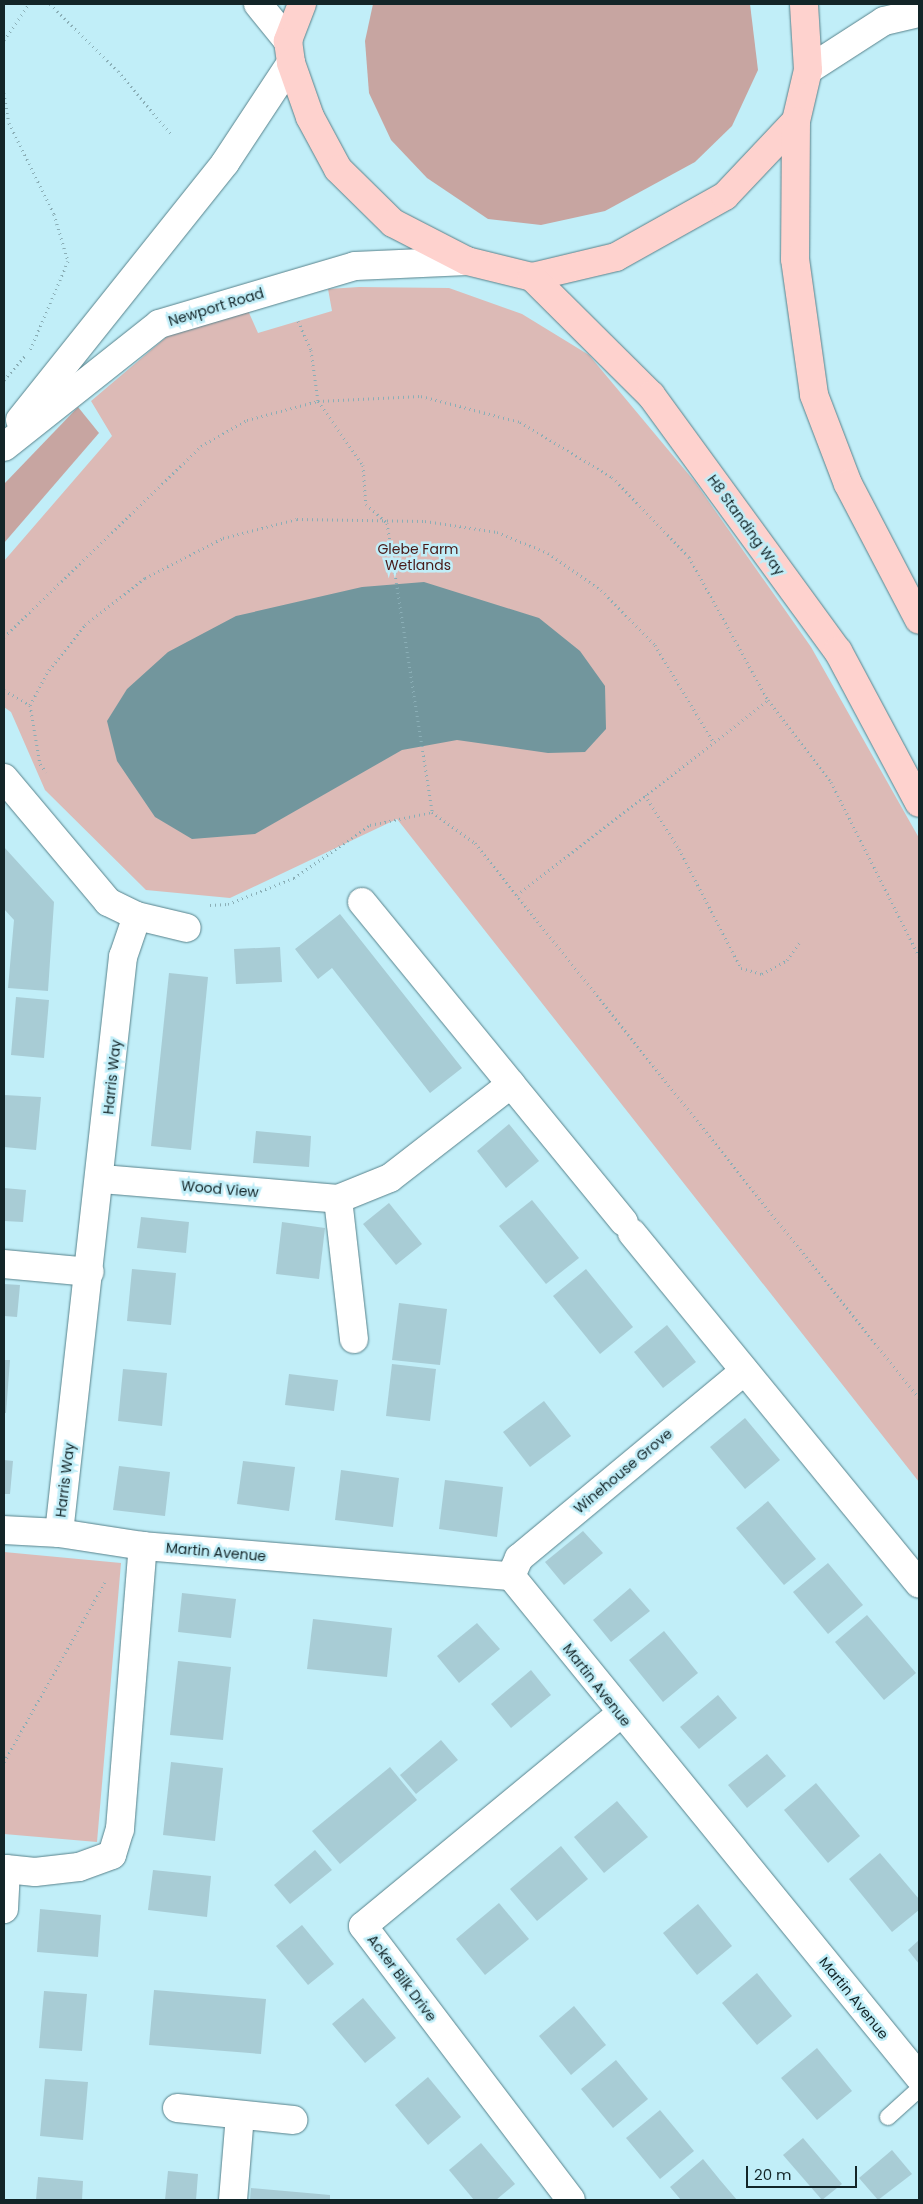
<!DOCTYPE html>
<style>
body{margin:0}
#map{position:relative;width:923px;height:2204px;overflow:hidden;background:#c1eef8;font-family:Poppins,sans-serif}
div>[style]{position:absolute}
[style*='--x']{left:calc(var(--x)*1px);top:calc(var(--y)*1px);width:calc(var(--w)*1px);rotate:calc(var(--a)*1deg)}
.green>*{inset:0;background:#dcbab6}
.forest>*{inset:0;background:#c7a5a1}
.water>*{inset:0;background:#72969d}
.building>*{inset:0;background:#a8ccd5}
.path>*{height:3px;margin-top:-1.5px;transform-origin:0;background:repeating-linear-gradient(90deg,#8aaeb6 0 1px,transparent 0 5px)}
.roads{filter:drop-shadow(0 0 1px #58828b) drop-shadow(0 0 1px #58828b)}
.service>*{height:16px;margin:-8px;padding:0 8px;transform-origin:8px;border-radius:8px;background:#fff}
.minor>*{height:28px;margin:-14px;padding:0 14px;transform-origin:14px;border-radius:14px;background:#fff}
.tertiary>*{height:28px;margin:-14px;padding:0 14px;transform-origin:14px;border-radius:14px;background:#fff}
.trunk>*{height:28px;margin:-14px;padding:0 14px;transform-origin:14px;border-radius:14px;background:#fed2ce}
span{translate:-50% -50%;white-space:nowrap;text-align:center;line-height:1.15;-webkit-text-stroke:5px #c1eef8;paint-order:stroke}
.street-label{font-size:14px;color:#132528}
.park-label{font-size:14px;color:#481a18}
.frame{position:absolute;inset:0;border:5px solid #132528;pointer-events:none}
.scale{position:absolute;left:746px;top:2166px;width:111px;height:22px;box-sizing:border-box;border:2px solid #132528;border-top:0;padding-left:6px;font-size:15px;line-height:18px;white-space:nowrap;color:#132528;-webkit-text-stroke:4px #c1eef8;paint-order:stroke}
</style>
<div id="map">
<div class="green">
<i style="clip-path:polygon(359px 287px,449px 288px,522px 314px,589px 355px,695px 482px,811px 647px,919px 838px,919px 1482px,397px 819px,230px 898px,146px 890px,45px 790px,11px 712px,4px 707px,4px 561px,112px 436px,91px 401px,170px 334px,246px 306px,258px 333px,332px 311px,328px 289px)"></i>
<i style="clip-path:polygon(4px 1552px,121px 1563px,97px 1842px,4px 1834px)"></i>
</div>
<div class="forest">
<i style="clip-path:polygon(373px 4px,750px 4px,758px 70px,732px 126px,695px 162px,605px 211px,541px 225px,488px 219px,427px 178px,391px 140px,369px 93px,365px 41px)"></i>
<i style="clip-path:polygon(78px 407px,99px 433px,4px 543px,4px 484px)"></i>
</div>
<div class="water">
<i style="clip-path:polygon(424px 582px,539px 618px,580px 651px,605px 686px,606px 729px,585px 752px,548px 753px,457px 740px,402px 750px,255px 834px,192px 839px,155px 817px,117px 761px,107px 721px,127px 689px,168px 652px,236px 616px,362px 587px)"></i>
</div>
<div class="building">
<i style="clip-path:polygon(4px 847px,54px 902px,48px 991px,8px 988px,14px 920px,4px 909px)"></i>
<i style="clip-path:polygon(340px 914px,462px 1068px,430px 1093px,332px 968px,318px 979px,295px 949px)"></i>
<i style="clip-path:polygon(280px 947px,282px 982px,236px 984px,234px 949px)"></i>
<i style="clip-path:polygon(169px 973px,208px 977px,191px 1150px,151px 1146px)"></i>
<i style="clip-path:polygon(16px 997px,49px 1000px,44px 1058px,11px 1055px)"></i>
<i style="clip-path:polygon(4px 1095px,41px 1097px,36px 1150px,4px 1147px)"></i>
<i style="clip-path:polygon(509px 1124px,539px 1161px,506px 1188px,477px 1151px)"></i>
<i style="clip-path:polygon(256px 1131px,311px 1136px,309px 1167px,253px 1163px)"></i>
<i style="clip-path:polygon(4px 1188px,26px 1190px,23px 1222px,4px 1221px)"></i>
<i style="clip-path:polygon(532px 1200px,579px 1258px,546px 1284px,499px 1226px)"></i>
<i style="clip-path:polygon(389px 1203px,422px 1244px,396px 1265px,363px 1224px)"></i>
<i style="clip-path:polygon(141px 1217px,189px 1222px,186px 1253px,137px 1248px)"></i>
<i style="clip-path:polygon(282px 1222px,325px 1228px,319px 1279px,276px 1274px)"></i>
<i style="clip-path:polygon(132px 1269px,176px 1273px,171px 1325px,127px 1321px)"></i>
<i style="clip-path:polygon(586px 1269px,633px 1327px,600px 1354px,553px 1296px)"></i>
<i style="clip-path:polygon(4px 1284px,20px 1285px,17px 1317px,4px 1316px)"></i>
<i style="clip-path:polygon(399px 1303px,447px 1309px,440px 1365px,392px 1360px)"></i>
<i style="clip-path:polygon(667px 1325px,696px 1362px,663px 1388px,634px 1352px)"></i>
<i style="clip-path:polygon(4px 1360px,10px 1360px,6px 1413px,4px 1413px)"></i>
<i style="clip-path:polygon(392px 1364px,436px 1369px,430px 1421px,386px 1416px)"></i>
<i style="clip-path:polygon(123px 1369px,167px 1373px,162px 1426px,118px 1421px)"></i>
<i style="clip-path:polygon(289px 1374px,338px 1380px,334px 1411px,285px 1405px)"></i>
<i style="clip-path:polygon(544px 1401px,571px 1436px,530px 1467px,503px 1432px)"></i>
<i style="clip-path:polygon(745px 1418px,780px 1460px,745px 1489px,710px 1447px)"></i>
<i style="clip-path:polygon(4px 1460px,13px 1461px,10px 1494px,4px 1494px)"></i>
<i style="clip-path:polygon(243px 1461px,295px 1467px,289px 1511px,237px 1504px)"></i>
<i style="clip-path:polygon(119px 1466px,170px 1472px,165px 1516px,113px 1510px)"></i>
<i style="clip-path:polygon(341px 1470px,399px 1478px,393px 1527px,335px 1520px)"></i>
<i style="clip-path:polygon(445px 1480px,503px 1487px,497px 1537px,439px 1529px)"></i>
<i style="clip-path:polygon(768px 1501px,816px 1559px,784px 1585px,736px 1528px)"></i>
<i style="clip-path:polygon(583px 1531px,603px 1553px,564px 1585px,545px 1562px)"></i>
<i style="clip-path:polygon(828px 1563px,863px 1605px,828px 1634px,793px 1592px)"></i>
<i style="clip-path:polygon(630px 1588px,650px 1611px,611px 1642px,593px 1620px)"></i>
<i style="clip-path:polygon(182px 1593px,236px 1599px,231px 1638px,178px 1632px)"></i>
<i style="clip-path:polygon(867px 1615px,916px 1673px,884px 1700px,835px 1642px)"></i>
<i style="clip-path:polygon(313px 1619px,392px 1628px,387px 1677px,307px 1669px)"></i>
<i style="clip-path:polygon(477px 1623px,500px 1649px,459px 1683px,437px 1656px)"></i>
<i style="clip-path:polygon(664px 1631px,698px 1673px,663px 1702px,629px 1660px)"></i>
<i style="clip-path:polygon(178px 1661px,231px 1667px,223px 1740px,170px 1735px)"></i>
<i style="clip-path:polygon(531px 1670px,551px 1695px,511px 1728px,491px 1704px)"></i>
<i style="clip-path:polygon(718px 1695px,737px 1718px,699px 1749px,680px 1727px)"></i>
<i style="clip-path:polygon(441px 1740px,458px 1760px,416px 1794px,400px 1775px)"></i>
<i style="clip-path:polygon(767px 1754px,786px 1776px,747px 1808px,728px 1785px)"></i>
<i style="clip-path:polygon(171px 1762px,223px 1768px,215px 1841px,163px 1835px)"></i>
<i style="clip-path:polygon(390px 1767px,417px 1800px,340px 1864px,312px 1831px)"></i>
<i style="clip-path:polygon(816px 1783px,860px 1836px,828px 1863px,784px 1810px)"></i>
<i style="clip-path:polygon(617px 1801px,648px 1837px,604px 1873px,574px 1837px)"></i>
<i style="clip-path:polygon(561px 1846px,588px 1879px,537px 1921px,510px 1889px)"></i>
<i style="clip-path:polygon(315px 1850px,332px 1870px,290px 1904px,274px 1885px)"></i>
<i style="clip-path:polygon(880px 1853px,919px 1899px,919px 1910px,892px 1932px,849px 1879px)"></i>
<i style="clip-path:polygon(153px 1870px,211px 1876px,207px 1917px,148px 1910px)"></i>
<i style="clip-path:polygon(499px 1903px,529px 1939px,485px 1975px,456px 1939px)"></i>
<i style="clip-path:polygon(698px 1904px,732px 1946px,697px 1975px,663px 1933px)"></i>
<i style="clip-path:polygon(40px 1909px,101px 1915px,98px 1957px,37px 1952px)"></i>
<i style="clip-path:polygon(302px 1925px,334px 1964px,308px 1985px,276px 1946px)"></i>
<i style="clip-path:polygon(919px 1940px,919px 1964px,908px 1950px)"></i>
<i style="clip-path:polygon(757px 1973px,792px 2016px,757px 2045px,722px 2003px)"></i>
<i style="clip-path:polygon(154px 1990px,266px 1999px,261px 2054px,149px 2045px)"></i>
<i style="clip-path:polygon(44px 1991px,87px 1994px,82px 2051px,39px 2048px)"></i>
<i style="clip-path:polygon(363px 1998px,396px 2038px,365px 2063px,332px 2024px)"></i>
<i style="clip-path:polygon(574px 2006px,606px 2045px,571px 2075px,539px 2036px)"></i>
<i style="clip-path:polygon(817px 2048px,852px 2091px,817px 2120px,781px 2078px)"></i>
<i style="clip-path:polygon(616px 2060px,648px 2099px,613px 2128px,581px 2089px)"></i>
<i style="clip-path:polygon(428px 2077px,461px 2117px,428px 2145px,395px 2105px)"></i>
<i style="clip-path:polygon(45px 2079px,88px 2082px,83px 2140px,40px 2136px)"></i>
<i style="clip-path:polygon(660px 2110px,694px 2151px,660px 2179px,626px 2138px)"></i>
<i style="clip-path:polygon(803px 2138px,842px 2184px,822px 2200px,783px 2155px)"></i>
<i style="clip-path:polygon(481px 2143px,515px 2184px,496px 2200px,474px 2200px,449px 2170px)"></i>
<i style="clip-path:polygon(892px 2150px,912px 2174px,878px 2200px,859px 2178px)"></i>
<i style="clip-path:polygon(703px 2159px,720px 2180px,737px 2200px,681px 2200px,670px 2187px)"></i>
<i style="clip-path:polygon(168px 2171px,198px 2174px,196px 2200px,165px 2200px)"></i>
<i style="clip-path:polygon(38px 2177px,83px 2181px,82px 2200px,36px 2200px)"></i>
<i style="clip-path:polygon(251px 2188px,330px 2195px,330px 2200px,250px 2200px)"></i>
</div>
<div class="path">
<i style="--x:50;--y:4;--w:95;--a:44.6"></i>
<i style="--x:118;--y:71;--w:82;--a:49.9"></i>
<i style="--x:4;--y:40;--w:44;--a:-55.2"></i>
<i style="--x:4;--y:93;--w:30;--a:81"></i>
<i style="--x:9;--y:123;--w:102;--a:63.7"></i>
<i style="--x:54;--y:214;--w:49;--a:73.4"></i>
<i style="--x:68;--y:261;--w:97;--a:113.1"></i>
<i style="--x:298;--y:321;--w:32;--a:66"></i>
<i style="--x:311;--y:350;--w:51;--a:82.2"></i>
<i style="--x:318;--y:401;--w:103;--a:-2.8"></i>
<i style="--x:421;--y:396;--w:102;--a:14.7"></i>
<i style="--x:520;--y:422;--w:107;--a:30.9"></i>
<i style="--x:612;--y:477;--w:111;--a:46.1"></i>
<i style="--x:689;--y:557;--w:163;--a:61.1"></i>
<i style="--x:768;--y:700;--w:103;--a:52.5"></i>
<i style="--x:831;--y:782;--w:195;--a:63.2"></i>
<i style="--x:4;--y:380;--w:33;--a:-49"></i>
<i style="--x:4;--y:637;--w:274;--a:-44.1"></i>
<i style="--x:201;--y:446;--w:53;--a:-29.5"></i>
<i style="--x:247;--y:420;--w:73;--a:-15"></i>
<i style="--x:318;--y:401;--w:78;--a:54.9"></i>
<i style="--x:363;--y:465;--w:39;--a:86"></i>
<i style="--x:366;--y:504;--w:28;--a:42"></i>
<i style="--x:387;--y:523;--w:292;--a:81.1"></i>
<i style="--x:4;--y:690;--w:30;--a:30"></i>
<i style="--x:30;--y:705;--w:60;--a:80.4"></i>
<i style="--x:40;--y:764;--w:10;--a:53"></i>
<i style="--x:30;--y:705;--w:40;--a:-62"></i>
<i style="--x:49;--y:670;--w:58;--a:-51.3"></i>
<i style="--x:85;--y:625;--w:76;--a:-38.1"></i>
<i style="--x:145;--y:578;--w:88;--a:-27.1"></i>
<i style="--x:223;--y:538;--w:76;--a:-14.4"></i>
<i style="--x:297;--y:519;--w:128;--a:0.9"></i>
<i style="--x:425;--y:521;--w:73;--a:8.7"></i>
<i style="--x:497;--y:532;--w:55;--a:22.4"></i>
<i style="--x:548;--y:553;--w:65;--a:34.9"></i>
<i style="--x:601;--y:590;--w:77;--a:45.5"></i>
<i style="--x:655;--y:645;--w:112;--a:58.9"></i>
<i style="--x:645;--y:795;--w:64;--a:57.8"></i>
<i style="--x:679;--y:849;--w:134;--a:62.5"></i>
<i style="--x:741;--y:968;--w:22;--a:16"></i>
<i style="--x:762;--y:974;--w:29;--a:-29"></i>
<i style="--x:787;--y:960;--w:24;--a:-55"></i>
<i style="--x:517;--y:895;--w:318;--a:-37.8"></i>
<i style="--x:210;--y:905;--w:18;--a:-3"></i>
<i style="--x:228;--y:904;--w:71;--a:-21.5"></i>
<i style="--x:294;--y:878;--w:93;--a:-34.9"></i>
<i style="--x:370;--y:825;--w:63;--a:-11.8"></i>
<i style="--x:432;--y:812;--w:53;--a:35.8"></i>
<i style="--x:475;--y:843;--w:711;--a:51.34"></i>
<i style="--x:4;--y:1762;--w:206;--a:-60.7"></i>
</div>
<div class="roads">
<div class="service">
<i style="--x:888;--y:2117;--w:42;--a:-42.1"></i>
</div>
<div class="minor">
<i style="--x:4;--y:778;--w:162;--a:50"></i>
<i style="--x:108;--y:902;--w:32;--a:26"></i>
<i style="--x:137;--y:916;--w:51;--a:13.5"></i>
<i style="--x:362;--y:902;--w:235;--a:50.7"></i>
<i style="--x:102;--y:1179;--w:237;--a:4.8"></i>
<i style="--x:338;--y:1199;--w:56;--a:-22"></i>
<i style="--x:390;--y:1178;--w:153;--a:-37.8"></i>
<i style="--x:511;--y:1084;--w:178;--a:50.7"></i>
<i style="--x:338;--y:1199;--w:141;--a:83.5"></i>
<i style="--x:632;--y:1233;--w:453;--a:50.7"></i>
<i style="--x:4;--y:1264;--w:86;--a:5.3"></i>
<i style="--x:4;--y:1530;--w:55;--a:3.1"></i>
<i style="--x:143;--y:1546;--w:369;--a:4.7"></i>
<i style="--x:511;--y:1576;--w:646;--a:50.84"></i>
<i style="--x:511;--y:1576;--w:20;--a:-66"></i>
<i style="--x:519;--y:1558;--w:293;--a:-39.7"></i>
<i style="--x:4;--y:1909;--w:40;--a:-87.1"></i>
<i style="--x:6;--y:1869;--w:29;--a:6"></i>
<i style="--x:35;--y:1872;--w:44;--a:-6.5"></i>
<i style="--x:79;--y:1867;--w:35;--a:-20"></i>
<i style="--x:112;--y:1855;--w:27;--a:-73"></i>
<i style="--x:120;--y:1829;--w:284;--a:-85.4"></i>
<i style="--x:143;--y:1546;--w:85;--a:-171.2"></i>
<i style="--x:59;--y:1533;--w:580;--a:-83.66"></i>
<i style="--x:123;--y:957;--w:43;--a:-71.1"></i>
<i style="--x:177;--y:2108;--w:117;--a:5.9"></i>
<i style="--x:233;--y:2200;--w:85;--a:-85.3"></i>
<i style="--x:571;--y:2200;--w:344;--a:-127.2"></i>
<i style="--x:363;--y:1926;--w:333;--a:-39.5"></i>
</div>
<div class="tertiary">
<i style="--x:258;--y:4;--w:48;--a:51"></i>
<i style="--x:808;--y:70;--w:90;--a:-32.8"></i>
<i style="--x:884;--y:21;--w:36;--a:-13"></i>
<i style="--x:20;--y:420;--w:329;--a:-51.4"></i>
<i style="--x:225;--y:163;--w:120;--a:-56.6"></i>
<i style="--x:4;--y:447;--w:198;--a:-38.4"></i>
<i style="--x:159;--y:324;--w:204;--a:-16.5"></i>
<i style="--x:355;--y:266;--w:112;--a:-2.6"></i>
</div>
<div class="trunk">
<i style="--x:302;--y:4;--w:40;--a:111"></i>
<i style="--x:288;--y:41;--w:22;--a:82"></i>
<i style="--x:291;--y:63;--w:57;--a:70.6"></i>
<i style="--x:310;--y:117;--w:59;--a:61.7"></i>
<i style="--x:338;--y:169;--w:77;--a:44.5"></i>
<i style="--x:393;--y:223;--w:83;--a:27.2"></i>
<i style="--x:467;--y:261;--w:67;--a:13.8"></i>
<i style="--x:532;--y:277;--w:86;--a:-13.4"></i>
<i style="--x:616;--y:257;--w:125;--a:-29.2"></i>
<i style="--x:725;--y:196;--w:103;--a:-46.6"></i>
<i style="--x:796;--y:121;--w:52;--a:-76.8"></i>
<i style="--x:808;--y:70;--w:66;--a:-93.5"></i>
<i style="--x:796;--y:121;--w:138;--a:90.4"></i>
<i style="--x:795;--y:259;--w:137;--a:82"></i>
<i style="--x:814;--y:395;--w:95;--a:69.1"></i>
<i style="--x:848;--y:484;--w:153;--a:62.4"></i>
<i style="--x:532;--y:277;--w:168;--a:44.8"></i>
<i style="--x:651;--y:395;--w:317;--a:53.9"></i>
<i style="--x:838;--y:651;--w:172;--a:61.9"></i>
</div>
</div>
<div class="street-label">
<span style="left:216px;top:307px;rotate:-17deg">Newport Road</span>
<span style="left:746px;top:525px;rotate:54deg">H8 Standing Way</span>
<span style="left:112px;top:1077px;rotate:-84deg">Harris Way</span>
<span style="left:220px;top:1189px;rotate:5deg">Wood View</span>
<span style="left:623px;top:1471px;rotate:-40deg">Winehouse Grove</span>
<span style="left:65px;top:1480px;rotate:-83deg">Harris Way</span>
<span style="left:216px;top:1552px;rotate:5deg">Martin Avenue</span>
<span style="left:597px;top:1685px;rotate:52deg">Martin Avenue</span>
<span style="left:402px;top:1978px;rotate:53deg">Acker Bilk Drive</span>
<span style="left:854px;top:1998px;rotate:51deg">Martin Avenue</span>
</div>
<div class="park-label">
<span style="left:418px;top:557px">Glebe Farm<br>Wetlands</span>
</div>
<div class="frame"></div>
<div class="scale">20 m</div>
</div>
